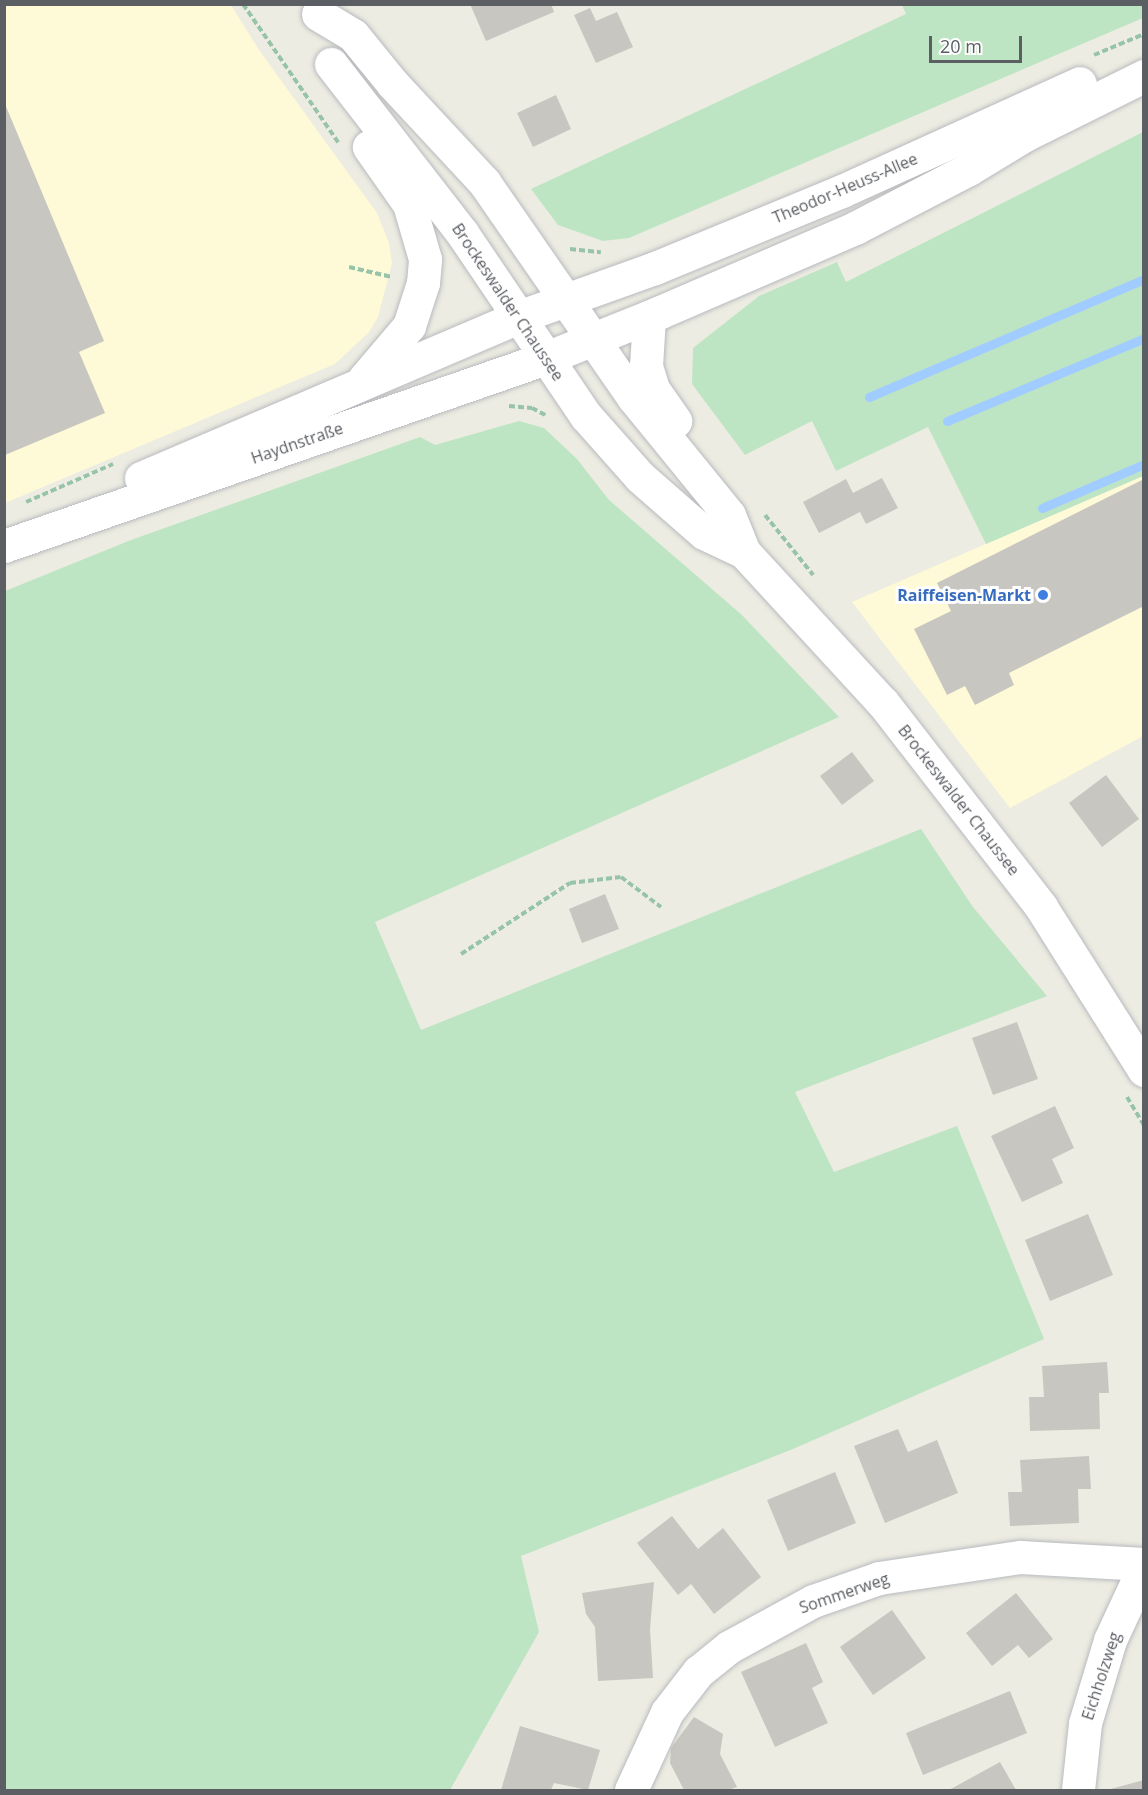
<!DOCTYPE html>
<meta charset="utf-8">
<style>
body{margin:0}
#map{position:relative;width:1148px;height:1795px;overflow:hidden;background:#edece2;font-family:"Open Sans",sans-serif}
div>[style]{position:absolute}
[style*='--x']{left:calc(var(--x)*1px);top:calc(var(--y)*1px);width:calc(var(--w)*1px);rotate:calc(var(--a)*1deg)}
.commercial>*{inset:0;background:#fef9d7}
.green>*{inset:0;background:#bee5c3}
.stream>*{height:9px;margin:-4.5px;padding:0 4.5px;transform-origin:4.5px;border-radius:4.5px;background:#a1ccff}
.building>*{inset:0;background:#c8c6c0}
.path>*{height:4px;margin-top:-2px;transform-origin:0;background:repeating-linear-gradient(90deg,#97c4a8 0 6px,transparent 0 9px)}
.roads{filter:drop-shadow(0 0 2px #b8babf) drop-shadow(0 0 2px #b8babf)}
.minor>*{height:33px;margin:-16.5px;padding:0 16.5px;transform-origin:16.5px;border-radius:16.5px;background:#fff}
.dots>*{width:16px;height:16px;translate:-50% -50%;box-sizing:border-box;border:3px solid #fff;border-radius:50%}
span{translate:-50% -50%;white-space:nowrap;text-align:center;line-height:1.15;-webkit-text-stroke:6px #fff;paint-order:stroke}
.street-label{font-size:16px;color:#5b5e63}
.shop-label{font-size:16px;color:#366cbe;font-weight:700}
.right{translate:-100% -50%;text-align:right}
.frame{position:absolute;inset:0;border:6px solid #5b5e63;pointer-events:none}
.scale{position:absolute;left:929px;top:36px;width:93px;height:27px;box-sizing:border-box;border:3px solid #5b5e63;border-top:0;padding-left:8px;font-size:18px;line-height:21px;white-space:nowrap;color:#5b5e63;-webkit-text-stroke:4px #fff;paint-order:stroke}
</style>
<div id="map">
<div class="commercial">
<i style="clip-path:polygon(5px 5px,231px 5px,259px 50px,377px 213px,389px 243px,392px 263px,378px 317px,369px 332px,335px 364px,5px 503px)"></i>
<i style="clip-path:polygon(1143px 476px,1143px 736px,1010px 808px,852px 602px)"></i>
</div>
<div class="green">
<i style="clip-path:polygon(902px 5px,1143px 5px,1143px 18px,629px 238px,603px 241px,558px 225px,531px 189px,906px 14px)"></i>
<i style="clip-path:polygon(1143px 132px,1143px 476px,986px 544px,928px 427px,836px 471px,812px 421px,745px 455px,692px 384px,693px 348px,759px 296px,837px 262px,846px 282px)"></i>
<i style="clip-path:polygon(519px 421px,544px 428px,577px 459px,609px 500px,742px 615px,839px 717px,375px 922px,421px 1030px,921px 829px,973px 907px,1047px 996px,795px 1092px,834px 1172px,957px 1126px,1044px 1339px,793px 1449px,521px 1556px,539px 1632px,450px 1790px,5px 1790px,5px 591px,131px 540px,420px 437px,435px 445px)"></i>
</div>
<div class="stream">
<i style="--x:869;--y:397;--w:299;--a:-23.2"></i>
<i style="--x:947;--y:421;--w:214;--a:-22.8"></i>
<i style="--x:1042;--y:508;--w:111;--a:-23.3"></i>
</div>
<div class="building">
<i style="clip-path:polygon(470px 4px,551px 4px,554px 12px,486px 41px)"></i>
<i style="clip-path:polygon(590px 8px,596px 21px,617px 12px,633px 47px,596px 63px,574px 15px)"></i>
<i style="clip-path:polygon(556px 95px,571px 129px,533px 147px,517px 113px)"></i>
<i style="clip-path:polygon(5px 104px,104px 341px,79px 352px,105px 413px,5px 455px)"></i>
<i style="clip-path:polygon(882px 478px,898px 508px,866px 524px,860px 512px,819px 533px,803px 502px,846px 479px,853px 493px)"></i>
<i style="clip-path:polygon(1144px 479px,1144px 606px,1009px 673px,1014px 685px,975px 705px,965px 686px,947px 695px,914px 629px,951px 611px,937px 583px)"></i>
<i style="clip-path:polygon(852px 752px,874px 781px,842px 805px,820px 776px)"></i>
<i style="clip-path:polygon(1106px 775px,1139px 819px,1102px 847px,1069px 803px)"></i>
<i style="clip-path:polygon(605px 894px,619px 929px,582px 943px,569px 909px)"></i>
<i style="clip-path:polygon(1017px 1022px,1038px 1079px,993px 1095px,972px 1038px)"></i>
<i style="clip-path:polygon(1055px 1106px,1074px 1148px,1052px 1159px,1063px 1183px,1022px 1202px,991px 1136px)"></i>
<i style="clip-path:polygon(1088px 1214px,1113px 1275px,1050px 1301px,1025px 1240px)"></i>
<i style="clip-path:polygon(1107px 1362px,1109px 1393px,1099px 1393px,1100px 1429px,1030px 1431px,1029px 1397px,1044px 1397px,1042px 1366px)"></i>
<i style="clip-path:polygon(898px 1429px,908px 1452px,937px 1440px,958px 1493px,885px 1523px,854px 1446px)"></i>
<i style="clip-path:polygon(1089px 1456px,1091px 1489px,1078px 1489px,1079px 1523px,1010px 1526px,1008px 1492px,1022px 1492px,1020px 1460px)"></i>
<i style="clip-path:polygon(835px 1472px,856px 1523px,788px 1551px,767px 1500px)"></i>
<i style="clip-path:polygon(672px 1516px,698px 1549px,723px 1528px,761px 1577px,714px 1614px,691px 1584px,678px 1595px,637px 1543px)"></i>
<i style="clip-path:polygon(654px 1582px,650px 1629px,653px 1678px,598px 1681px,595px 1627px,586px 1614px,582px 1593px)"></i>
<i style="clip-path:polygon(1016px 1593px,1053px 1639px,1029px 1658px,1018px 1645px,992px 1666px,966px 1633px)"></i>
<i style="clip-path:polygon(892px 1610px,926px 1658px,873px 1695px,840px 1647px)"></i>
<i style="clip-path:polygon(806px 1643px,823px 1682px,812px 1688px,828px 1723px,775px 1747px,741px 1672px)"></i>
<i style="clip-path:polygon(1010px 1691px,1027px 1733px,923px 1775px,906px 1733px)"></i>
<i style="clip-path:polygon(694px 1717px,723px 1734px,720px 1754px,737px 1787px,728px 1790px,684px 1790px,670px 1763px,671px 1748px)"></i>
<i style="clip-path:polygon(520px 1726px,600px 1750px,588px 1790px,554px 1783px,551px 1790px,501px 1790px)"></i>
<i style="clip-path:polygon(1000px 1762px,1016px 1790px,949px 1790px)"></i>
<i style="clip-path:polygon(1144px 1780px,1144px 1790px,1107px 1790px)"></i>
</div>
<div class="path">
<i style="--x:243;--y:4;--w:168;--a:55.5"></i>
<i style="--x:1094;--y:55;--w:54;--a:-22.8"></i>
<i style="--x:570;--y:249;--w:31;--a:6"></i>
<i style="--x:349;--y:267;--w:44;--a:13.1"></i>
<i style="--x:509;--y:406;--w:23;--a:5"></i>
<i style="--x:532;--y:408;--w:15;--a:28"></i>
<i style="--x:26;--y:502;--w:95;--a:-23.6"></i>
<i style="--x:765;--y:515;--w:77;--a:51.3"></i>
<i style="--x:461;--y:954;--w:130;--a:-33.1"></i>
<i style="--x:570;--y:883;--w:51;--a:-6.7"></i>
<i style="--x:621;--y:877;--w:50;--a:36.9"></i>
<i style="--x:1127;--y:1097;--w:33;--a:59"></i>
</div>
<div class="roads">
<div class="minor">
<i style="--x:318;--y:14;--w:41;--a:31"></i>
<i style="--x:353;--y:35;--w:63;--a:50.8"></i>
<i style="--x:393;--y:84;--w:134;--a:47.1"></i>
<i style="--x:484;--y:182;--w:262;--a:55.3"></i>
<i style="--x:633;--y:397;--w:152;--a:50.9"></i>
<i style="--x:729;--y:515;--w:40;--a:68"></i>
<i style="--x:331;--y:64;--w:214;--a:52.2"></i>
<i style="--x:462;--y:233;--w:221;--a:55.9"></i>
<i style="--x:586;--y:416;--w:81;--a:48.5"></i>
<i style="--x:640;--y:477;--w:85;--a:41.2"></i>
<i style="--x:704;--y:533;--w:44;--a:25.4"></i>
<i style="--x:744;--y:552;--w:205;--a:47.4"></i>
<i style="--x:883;--y:703;--w:258;--a:52.2"></i>
<i style="--x:1041;--y:907;--w:193;--a:57.7"></i>
<i style="--x:649;--y:317;--w:49;--a:93.5"></i>
<i style="--x:646;--y:366;--w:24;--a:73"></i>
<i style="--x:653;--y:389;--w:39;--a:55"></i>
<i style="--x:364;--y:379;--w:70;--a:-49.7"></i>
<i style="--x:409;--y:326;--w:45;--a:-72"></i>
<i style="--x:423;--y:283;--w:24;--a:-85"></i>
<i style="--x:425;--y:259;--w:57;--a:-106.2"></i>
<i style="--x:409;--y:204;--w:70;--a:-125.1"></i>
<i style="--x:141;--y:478;--w:413;--a:-23.1"></i>
<i style="--x:521;--y:316;--w:142;--a:-19.7"></i>
<i style="--x:655;--y:268;--w:202;--a:-22.4"></i>
<i style="--x:842;--y:191;--w:261;--a:-24.4"></i>
<i style="--x:4;--y:546;--w:574;--a:-19.13"></i>
<i style="--x:546;--y:358;--w:121;--a:-21.9"></i>
<i style="--x:658;--y:313;--w:215;--a:-23.3"></i>
<i style="--x:855;--y:228;--w:128;--a:-27.4"></i>
<i style="--x:969;--y:169;--w:66;--a:-31.3"></i>
<i style="--x:1025;--y:135;--w:133;--a:-26.4"></i>
<i style="--x:631;--y:1790;--w:86;--a:-65.2"></i>
<i style="--x:667;--y:1712;--w:51;--a:-52.2"></i>
<i style="--x:698;--y:1672;--w:40;--a:-39"></i>
<i style="--x:729;--y:1647;--w:96;--a:-28.7"></i>
<i style="--x:813;--y:1601;--w:70;--a:-19.2"></i>
<i style="--x:879;--y:1578;--w:143;--a:-8.5"></i>
<i style="--x:1020;--y:1557;--w:124;--a:3.2"></i>
<i style="--x:1078;--y:1790;--w:67;--a:-84"></i>
<i style="--x:1085;--y:1723;--w:87;--a:-73.2"></i>
<i style="--x:1110;--y:1640;--w:81;--a:-65"></i>
</div>
</div>
<div class="dots">
<i style="left:1043px;top:595px;background:#3f7fe0"></i>
</div>
<div class="street-label">
<span style="left:845px;top:188px;rotate:-23deg">Theodor-Heuss-Allee</span>
<span style="left:508px;top:302px;rotate:56deg">Brockeswalder Chaussee</span>
<span style="left:297px;top:443px;rotate:-19deg">Haydnstraße</span>
<span style="left:959px;top:800px;rotate:52deg">Brockeswalder Chaussee</span>
<span style="left:844px;top:1593px;rotate:-19deg">Sommerweg</span>
<span style="left:1101px;top:1676px;rotate:-72deg">Eichholzweg</span>
</div>
<div class="shop-label">
<span class="right" style="left:1031px;top:595px">Raiffeisen-Markt</span>
</div>
<div class="frame"></div>
<div class="scale">20 m</div>
</div>
